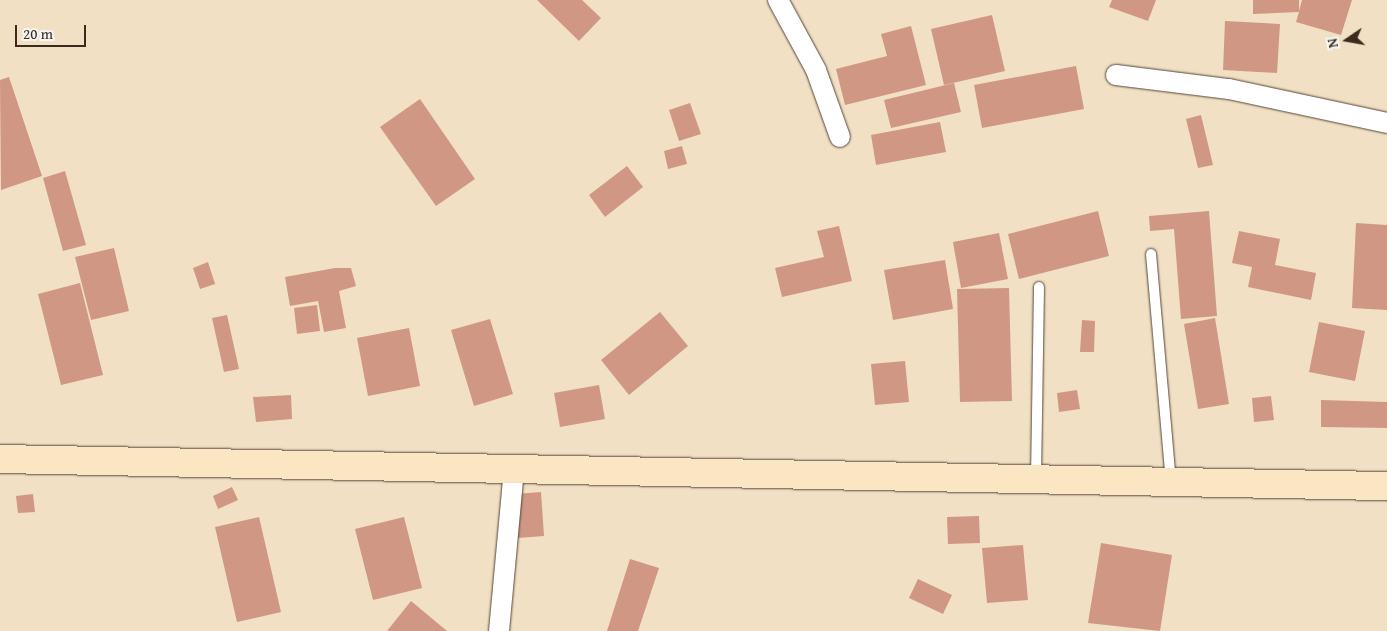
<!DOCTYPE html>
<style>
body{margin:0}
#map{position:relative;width:1387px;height:631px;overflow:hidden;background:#f1e0c4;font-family:"Gentium Book Plus",serif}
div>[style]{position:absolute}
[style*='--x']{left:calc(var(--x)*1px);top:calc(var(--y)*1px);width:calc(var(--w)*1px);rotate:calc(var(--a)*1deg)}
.building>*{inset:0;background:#d19785}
.roads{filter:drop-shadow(0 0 1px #564537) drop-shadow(0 0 1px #564537)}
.service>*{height:10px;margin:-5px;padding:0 5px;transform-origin:5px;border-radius:5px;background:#fff}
.minor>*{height:20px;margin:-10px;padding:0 10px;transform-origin:10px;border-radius:10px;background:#fff}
.secondary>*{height:28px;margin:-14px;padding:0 14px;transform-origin:14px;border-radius:14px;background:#fbe6c4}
span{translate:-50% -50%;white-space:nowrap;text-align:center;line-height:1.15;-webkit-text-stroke:4px #f6f6f2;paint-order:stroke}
.north{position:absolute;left:1322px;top:15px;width:50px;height:50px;-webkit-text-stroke:4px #f6f6f2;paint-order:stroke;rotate:258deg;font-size:14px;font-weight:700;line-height:20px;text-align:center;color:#3b2a1e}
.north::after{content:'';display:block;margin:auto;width:18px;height:22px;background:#3b2a1e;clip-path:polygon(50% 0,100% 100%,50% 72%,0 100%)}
.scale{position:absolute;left:15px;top:25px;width:71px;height:22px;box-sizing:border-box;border:2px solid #3b2a1e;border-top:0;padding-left:6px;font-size:15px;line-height:18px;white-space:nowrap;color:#3b2a1e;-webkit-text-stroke:4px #f6f6f2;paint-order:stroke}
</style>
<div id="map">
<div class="building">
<i style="clip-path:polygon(537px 0,582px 0,601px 18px,579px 41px)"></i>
<i style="clip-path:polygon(1112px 0,1156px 0,1148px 21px,1109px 7px)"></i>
<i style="clip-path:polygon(1253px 0,1299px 0,1299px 11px,1302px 0,1352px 0,1341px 35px,1296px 22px,1299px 12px,1253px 14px)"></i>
<i style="clip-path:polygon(992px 15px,1005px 71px,944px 85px,931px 29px)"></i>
<i style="clip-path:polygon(1225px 21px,1280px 24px,1277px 73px,1223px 70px)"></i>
<i style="clip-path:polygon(911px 26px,926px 85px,845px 105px,836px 69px,887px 56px,881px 34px)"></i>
<i style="clip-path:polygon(1076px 66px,1084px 109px,982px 128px,974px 85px)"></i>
<i style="clip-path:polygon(9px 77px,42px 176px,1px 190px,0 80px)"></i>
<i style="clip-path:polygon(954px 83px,961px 112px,891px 128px,884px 100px)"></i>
<i style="clip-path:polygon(420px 99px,475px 179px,436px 206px,380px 127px)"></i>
<i style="clip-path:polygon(690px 103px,701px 134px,679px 141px,669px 110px)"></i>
<i style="clip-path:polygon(1201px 115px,1213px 165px,1198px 168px,1186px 119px)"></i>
<i style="clip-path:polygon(940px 122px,946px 152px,876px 165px,871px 135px)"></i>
<i style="clip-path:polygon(682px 146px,687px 164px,668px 169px,664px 151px)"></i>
<i style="clip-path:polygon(627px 166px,643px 187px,605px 217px,589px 195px)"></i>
<i style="clip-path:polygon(65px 171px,86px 245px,63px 251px,43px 178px)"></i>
<i style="clip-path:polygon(1098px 211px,1109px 256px,1019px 279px,1008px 234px)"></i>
<i style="clip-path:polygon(1209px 211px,1217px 316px,1181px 319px,1174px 229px,1150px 231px,1149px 216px)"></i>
<i style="clip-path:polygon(1356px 223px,1387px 225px,1387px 310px,1352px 308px)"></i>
<i style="clip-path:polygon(839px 226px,852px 281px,782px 297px,775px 268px,824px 257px,817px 231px)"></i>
<i style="clip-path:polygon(1239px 231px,1280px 239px,1275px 265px,1316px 273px,1311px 300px,1248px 287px,1252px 267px,1232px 263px)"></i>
<i style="clip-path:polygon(999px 233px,1008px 279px,961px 288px,953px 242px)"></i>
<i style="clip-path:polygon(114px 248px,129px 311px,91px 320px,75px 257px)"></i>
<i style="clip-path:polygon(945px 260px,953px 309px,893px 320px,884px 270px)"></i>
<i style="clip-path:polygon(208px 262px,215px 284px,200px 289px,193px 268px)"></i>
<i style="clip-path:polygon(335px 268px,351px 268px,356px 286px,339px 291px,346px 328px,324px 332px,318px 301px,290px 306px,285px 277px)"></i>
<i style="clip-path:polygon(80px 283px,103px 375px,61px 385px,38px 294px)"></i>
<i style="clip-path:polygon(1009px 288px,1012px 401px,960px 402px,957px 289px)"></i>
<i style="clip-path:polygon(317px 305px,320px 331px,297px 334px,294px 308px)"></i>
<i style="clip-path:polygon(660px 312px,688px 346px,629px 395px,601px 360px)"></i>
<i style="clip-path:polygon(227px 315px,239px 369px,224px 372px,212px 318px)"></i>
<i style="clip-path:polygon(1215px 318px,1229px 404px,1198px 409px,1184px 324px)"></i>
<i style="clip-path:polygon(490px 319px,513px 394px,474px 406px,451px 330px)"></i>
<i style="clip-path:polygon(1082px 320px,1095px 321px,1094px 352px,1080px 352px)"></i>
<i style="clip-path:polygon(1319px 322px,1365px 331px,1355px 381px,1309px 372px)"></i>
<i style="clip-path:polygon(409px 328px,420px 386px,368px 396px,357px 338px)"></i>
<i style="clip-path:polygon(905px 361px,909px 402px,875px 405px,871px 364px)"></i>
<i style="clip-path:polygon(599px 385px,605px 419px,560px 427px,554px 393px)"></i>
<i style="clip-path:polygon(1077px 390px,1080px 409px,1059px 412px,1057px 393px)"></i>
<i style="clip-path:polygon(291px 395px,292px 419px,256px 422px,253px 397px)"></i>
<i style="clip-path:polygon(1271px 396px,1274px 420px,1254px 422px,1252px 398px)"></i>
<i style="clip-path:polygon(1321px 400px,1387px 402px,1387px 428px,1321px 427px)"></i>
<i style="clip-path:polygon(232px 487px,238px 500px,218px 509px,213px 496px)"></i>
<i style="clip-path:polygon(541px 492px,544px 536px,518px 538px,515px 494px)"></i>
<i style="clip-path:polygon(33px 494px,35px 512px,18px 513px,16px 496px)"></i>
<i style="clip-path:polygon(979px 516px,980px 543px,948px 544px,947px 517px)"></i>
<i style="clip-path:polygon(259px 517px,281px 612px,237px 622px,215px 527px)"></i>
<i style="clip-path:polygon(404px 517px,422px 588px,373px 600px,355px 529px)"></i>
<i style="clip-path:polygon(1101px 543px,1172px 555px,1160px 631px,1088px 623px)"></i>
<i style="clip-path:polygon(1023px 545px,1028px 600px,987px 603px,982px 548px)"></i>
<i style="clip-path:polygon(630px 559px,659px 568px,638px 631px,607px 631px)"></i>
<i style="clip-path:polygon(918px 579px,952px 595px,943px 614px,909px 598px)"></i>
<i style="clip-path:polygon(411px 601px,447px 631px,387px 631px)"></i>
</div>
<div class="roads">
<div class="service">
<i style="--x:1151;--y:254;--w:228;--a:85"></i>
<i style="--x:1036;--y:478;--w:191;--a:-89.1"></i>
</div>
<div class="minor">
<i style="--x:778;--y:0;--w:80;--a:61.5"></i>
<i style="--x:816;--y:70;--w:71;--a:70.3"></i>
<i style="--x:1116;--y:75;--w:114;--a:7.1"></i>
<i style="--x:1229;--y:89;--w:162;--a:12.1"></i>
<i style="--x:499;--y:631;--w:163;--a:-84.7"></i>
</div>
<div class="secondary">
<i style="--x:0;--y:459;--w:1387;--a:1.12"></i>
</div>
</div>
<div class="north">N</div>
<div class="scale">20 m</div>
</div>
